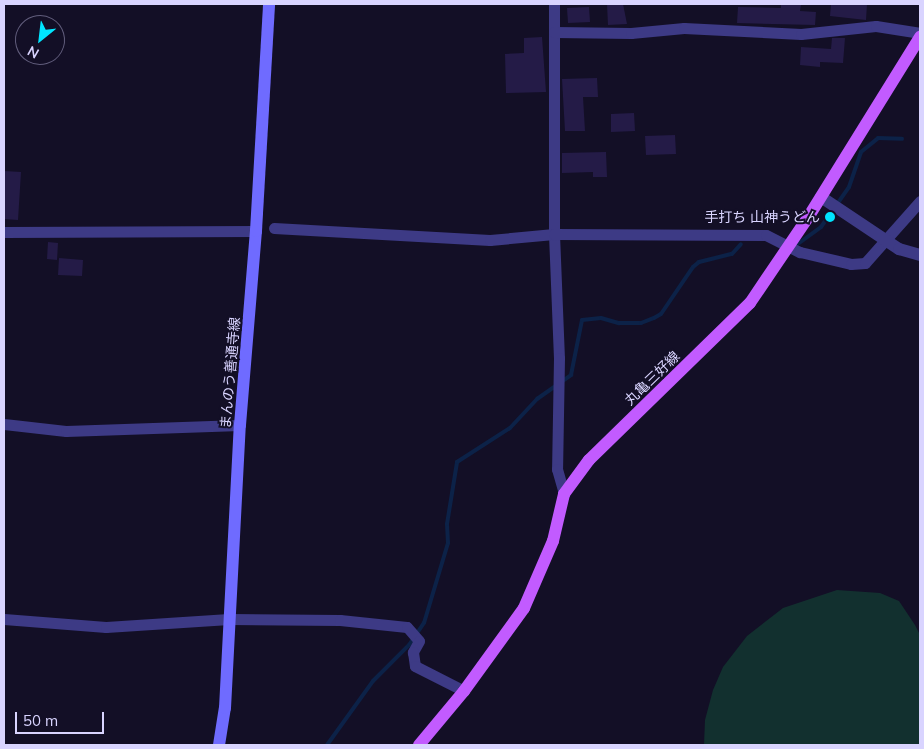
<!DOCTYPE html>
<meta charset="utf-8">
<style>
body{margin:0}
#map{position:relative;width:924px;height:749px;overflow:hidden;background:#130f26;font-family:Mulish,"Noto Sans JP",sans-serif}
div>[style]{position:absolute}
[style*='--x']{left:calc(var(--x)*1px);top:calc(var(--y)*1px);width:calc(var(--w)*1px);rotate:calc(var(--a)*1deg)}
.green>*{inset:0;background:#12302f}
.stream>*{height:4px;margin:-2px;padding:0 2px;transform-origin:2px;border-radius:2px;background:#0c2248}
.building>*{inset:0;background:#241b47}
.minor>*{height:11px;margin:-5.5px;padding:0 5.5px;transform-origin:5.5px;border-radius:5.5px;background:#3d3a85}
.tertiary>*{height:12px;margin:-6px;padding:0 6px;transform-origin:6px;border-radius:6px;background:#3d3a85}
.secondary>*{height:12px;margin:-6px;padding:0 6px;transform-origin:6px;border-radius:6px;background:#6f6bff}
.primary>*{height:12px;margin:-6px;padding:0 6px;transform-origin:6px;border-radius:6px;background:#c25bff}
.dots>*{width:14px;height:14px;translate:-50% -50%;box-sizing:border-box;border:2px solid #130f26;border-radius:50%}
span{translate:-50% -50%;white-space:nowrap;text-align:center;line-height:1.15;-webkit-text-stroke:4px #130f26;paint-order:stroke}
.poi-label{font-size:14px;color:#d9d4ff}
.right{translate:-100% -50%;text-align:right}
.street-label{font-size:14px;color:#d9d4ff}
.frame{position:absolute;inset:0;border:5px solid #d9d4ff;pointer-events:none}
.north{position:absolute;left:15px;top:15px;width:50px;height:50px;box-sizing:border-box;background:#130f26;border:1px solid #625e7d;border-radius:50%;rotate:209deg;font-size:14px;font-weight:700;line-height:20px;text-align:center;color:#d9d4ff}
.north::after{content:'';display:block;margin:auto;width:18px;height:22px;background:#00e5ff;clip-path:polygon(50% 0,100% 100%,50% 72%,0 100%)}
.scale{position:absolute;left:15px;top:712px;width:89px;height:22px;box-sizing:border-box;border:2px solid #d9d4ff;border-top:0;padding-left:6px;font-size:15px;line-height:18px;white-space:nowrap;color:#d9d4ff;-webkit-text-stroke:4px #130f26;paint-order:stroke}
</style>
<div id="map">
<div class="green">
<i style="clip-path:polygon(837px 590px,880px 593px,899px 601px,915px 625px,920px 635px,920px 745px,704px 745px,705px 720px,713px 690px,723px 667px,747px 636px,783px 608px)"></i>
</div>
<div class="stream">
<i style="--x:795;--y:246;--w:32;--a:-36"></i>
<i style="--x:821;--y:227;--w:49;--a:-55"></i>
<i style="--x:849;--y:187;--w:37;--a:-71"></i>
<i style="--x:861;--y:152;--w:22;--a:-39"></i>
<i style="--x:878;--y:138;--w:24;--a:2"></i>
<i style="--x:327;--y:745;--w:79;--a:-54.3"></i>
<i style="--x:373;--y:681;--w:51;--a:-45"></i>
<i style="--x:409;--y:645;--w:27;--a:-56"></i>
<i style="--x:424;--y:623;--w:84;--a:-73.3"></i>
<i style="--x:448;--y:543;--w:19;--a:-93"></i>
<i style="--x:447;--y:524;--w:63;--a:-80.8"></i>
<i style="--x:457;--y:462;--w:63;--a:-32.7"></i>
<i style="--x:510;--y:428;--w:40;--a:-47"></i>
<i style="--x:537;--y:399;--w:42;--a:-35.2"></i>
<i style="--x:571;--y:375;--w:56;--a:-78.7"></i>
<i style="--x:582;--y:320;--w:19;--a:-6"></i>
<i style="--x:601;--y:318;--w:19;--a:16"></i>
<i style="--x:619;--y:323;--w:22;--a:0"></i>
<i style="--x:641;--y:323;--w:14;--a:-21"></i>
<i style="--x:654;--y:318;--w:8;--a:-30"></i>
<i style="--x:661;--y:314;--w:57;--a:-55.8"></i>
<i style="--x:693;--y:267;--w:8;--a:-40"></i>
<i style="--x:699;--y:262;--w:34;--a:-14"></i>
<i style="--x:732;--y:254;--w:13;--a:-48"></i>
</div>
<div class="building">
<i style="clip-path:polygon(607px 4px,623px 4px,627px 24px,608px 25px)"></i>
<i style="clip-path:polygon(781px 4px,801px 4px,800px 11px,816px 12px,815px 25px,737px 23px,738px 7px,781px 8px)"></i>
<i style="clip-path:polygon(831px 4px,867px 4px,866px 20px,830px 16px)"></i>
<i style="clip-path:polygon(589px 7px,590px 22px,568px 23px,567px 8px)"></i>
<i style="clip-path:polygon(542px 37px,546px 92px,506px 93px,505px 54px,524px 53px,524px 38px)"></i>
<i style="clip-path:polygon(832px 38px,845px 38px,843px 63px,820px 62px,820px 67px,800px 65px,801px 47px,831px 49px)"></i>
<i style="clip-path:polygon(597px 78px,598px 97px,583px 97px,585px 131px,565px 131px,562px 79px)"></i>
<i style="clip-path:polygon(634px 113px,635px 131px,611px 132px,611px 114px)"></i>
<i style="clip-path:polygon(675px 135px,676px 154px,646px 155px,645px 136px)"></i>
<i style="clip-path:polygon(606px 152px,607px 177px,593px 177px,593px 172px,562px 173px,562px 153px)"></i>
<i style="clip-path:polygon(4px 171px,21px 172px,18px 220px,4px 219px)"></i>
<i style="clip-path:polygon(48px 242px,58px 243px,57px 260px,47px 259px)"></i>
<i style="clip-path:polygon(59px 258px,83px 260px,82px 276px,58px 275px)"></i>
</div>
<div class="minor">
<i style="--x:554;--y:4;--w:230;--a:90"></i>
<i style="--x:554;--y:234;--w:124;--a:87.7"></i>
<i style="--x:559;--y:358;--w:111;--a:91"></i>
<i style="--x:557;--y:469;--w:26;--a:74"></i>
<i style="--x:554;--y:32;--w:77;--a:0.7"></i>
<i style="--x:631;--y:33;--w:53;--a:-5.4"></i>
<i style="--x:684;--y:28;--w:117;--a:2.9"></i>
<i style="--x:801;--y:34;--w:75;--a:-6.1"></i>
<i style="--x:876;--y:26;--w:45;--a:9"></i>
<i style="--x:274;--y:228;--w:216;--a:3.2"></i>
<i style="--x:490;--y:240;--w:64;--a:-5.4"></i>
<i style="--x:554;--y:234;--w:212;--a:0.3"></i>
<i style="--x:766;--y:235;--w:38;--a:27"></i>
<i style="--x:800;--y:252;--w:52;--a:13.2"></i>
<i style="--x:851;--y:264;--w:14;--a:-4"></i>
<i style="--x:865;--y:263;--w:83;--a:-48.4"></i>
<i style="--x:4;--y:232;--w:252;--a:-0.2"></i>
<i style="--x:4;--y:424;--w:62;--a:6.4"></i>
<i style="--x:66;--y:431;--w:174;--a:-2"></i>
<i style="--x:4;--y:619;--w:102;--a:4.5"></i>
<i style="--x:106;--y:627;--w:123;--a:-3.7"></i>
<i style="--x:229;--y:619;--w:111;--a:0.5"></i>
<i style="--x:340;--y:620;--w:67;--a:6"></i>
<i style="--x:407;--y:627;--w:18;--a:49"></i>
<i style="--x:419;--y:641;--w:13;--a:119"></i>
<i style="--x:413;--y:652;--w:14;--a:82"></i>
<i style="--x:415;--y:666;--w:55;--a:27"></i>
</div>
<div class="tertiary">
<i style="--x:821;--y:197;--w:94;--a:33.7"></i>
<i style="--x:899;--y:249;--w:22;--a:16"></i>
</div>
<div class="secondary">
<i style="--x:219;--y:745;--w:37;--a:-81"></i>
<i style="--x:225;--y:708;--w:283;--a:-87"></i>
<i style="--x:240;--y:425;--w:195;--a:-85.3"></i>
<i style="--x:256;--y:231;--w:227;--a:-86.7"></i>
</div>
<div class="primary">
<i style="--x:419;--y:745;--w:70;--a:-50.2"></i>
<i style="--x:464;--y:691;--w:102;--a:-54.1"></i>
<i style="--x:524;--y:608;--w:73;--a:-66.6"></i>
<i style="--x:553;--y:541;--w:48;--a:-76.8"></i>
<i style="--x:564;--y:494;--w:42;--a:-53.7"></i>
<i style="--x:589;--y:460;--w:225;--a:-44.3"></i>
<i style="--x:750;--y:303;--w:105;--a:-55.9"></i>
<i style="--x:809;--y:216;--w:211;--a:-58.2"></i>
</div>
<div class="dots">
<i style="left:830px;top:217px;background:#00e5ff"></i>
</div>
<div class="poi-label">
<span class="right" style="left:820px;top:217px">手打ち 山神うどん</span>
</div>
<div class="street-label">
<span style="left:230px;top:373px;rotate:-85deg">まんのう善通寺線</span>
<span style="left:652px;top:378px;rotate:-44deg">丸亀三好線</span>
</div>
<div class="frame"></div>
<div class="north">N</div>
<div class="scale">50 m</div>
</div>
